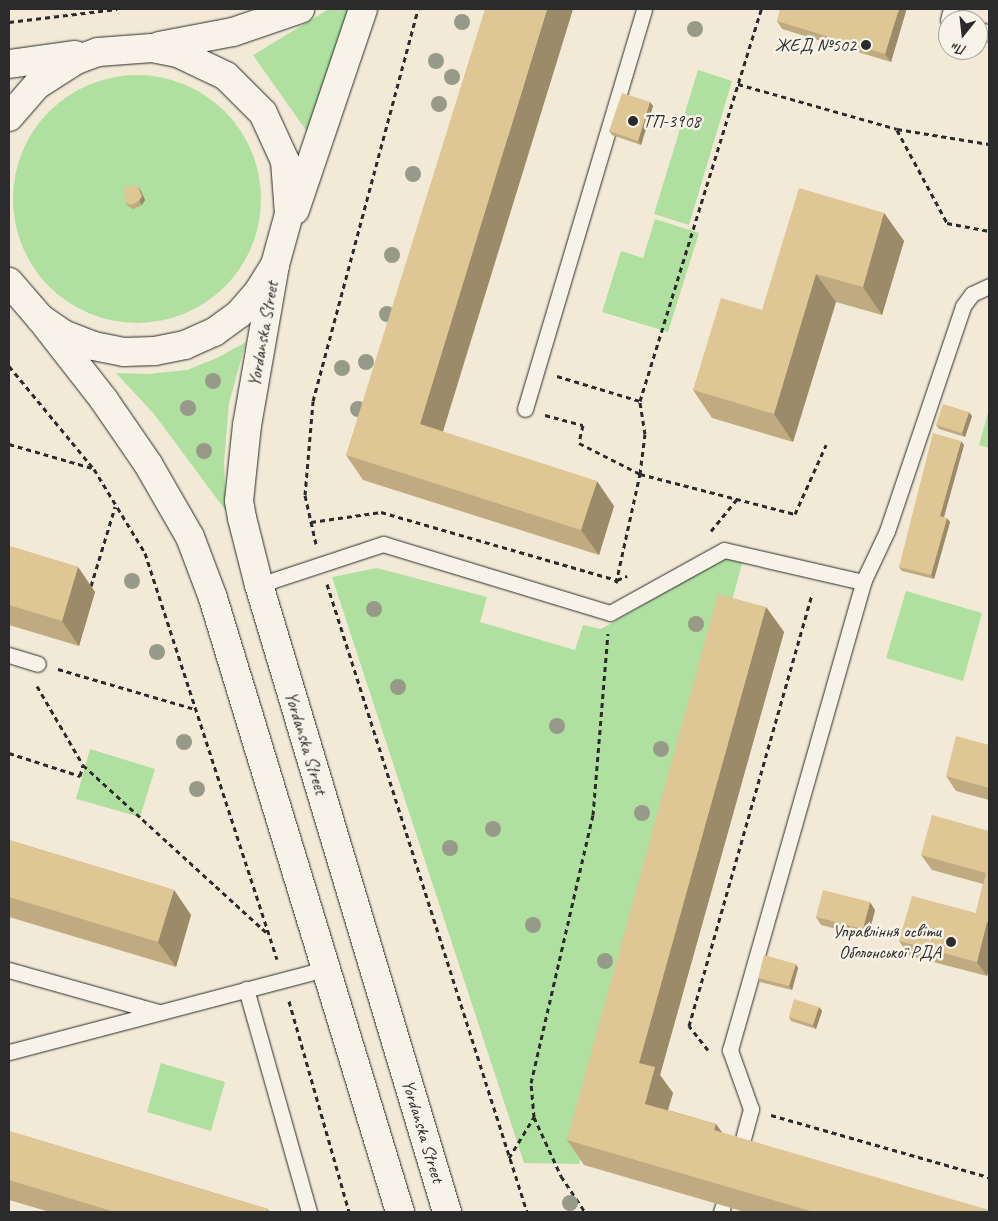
<!DOCTYPE html>
<meta charset="utf-8">
<style>
body{margin:0}
#map{position:relative;width:998px;height:1221px;overflow:hidden;background:#f2ead7;font-family:Caveat,sans-serif}
div>[style]{position:absolute}
[style*='--x']{left:calc(var(--x)*1px);top:calc(var(--y)*1px);width:calc(var(--w)*1px);rotate:calc(var(--a)*1deg)}
.green>*{inset:0;background:#afe0a0}
.round{border-radius:50%}
.path>*{height:3px;margin-top:-1.5px;transform-origin:0;background:repeating-linear-gradient(90deg,#2b2b2b 0 5px,transparent 0 9px)}
.roads{filter:drop-shadow(0 0 1px #2b2b2b) drop-shadow(0 0 1px #2b2b2b)}
.lane>*{height:15px;margin:-7.5px;padding:0 7.5px;transform-origin:7.5px;border-radius:7.5px;background:#f7f3e8}
.secondary>*{height:28px;margin:-14px;padding:0 14px;transform-origin:14px;border-radius:14px;background:#f7f3e8}
.trees>*{width:16px;height:16px;margin:-8px;border-radius:50%;background:#979a88}
.wall>*{inset:0;background:#c0aa80}
.shaded-wall>*{inset:0;background:#9c8b68}
.building>*{inset:0;background:#dfc695}
.dots>*{width:14px;height:14px;translate:-50% -50%;box-sizing:border-box;border:2px solid #f7f3e8;border-radius:50%}
span{translate:-50% -50%;white-space:nowrap;text-align:center;line-height:1.15;-webkit-text-stroke:5px #f7f3e8;paint-order:stroke}
.poi-label{font-size:18px;color:#2b2b2b}
.right{translate:-100% -50%;text-align:right}
.left{translate:0 -50%;text-align:left}
.street-label{font-size:18px;color:#2b2b2b}
.frame{position:absolute;inset:0;border:10px solid #2b2b2b;pointer-events:none}
.north{position:absolute;left:938px;top:10px;width:50px;height:50px;box-sizing:border-box;background:#f7f3e8;border:1px solid #a5a39c;border-radius:50%;rotate:196deg;font-size:14px;font-weight:700;line-height:20px;text-align:center;color:#2b2b2b}
.north::after{content:'';display:block;margin:auto;width:18px;height:22px;background:#2b2b2b;clip-path:polygon(50% 0,100% 100%,50% 72%,0 100%)}
</style>
<div id="map">
<div class="green">
<i style="clip-path:polygon(329px 9px,351px 9px,308px 133px,253px 55px)"></i>
<i style="clip-path:polygon(698px 70px,732px 81px,689px 225px,654px 214px)"></i>
<i class="round" style="left:13px;top:75px;width:248px;height:248px"></i>
<i style="clip-path:polygon(655px 219px,699px 233px,668px 332px,602px 312px,621px 251px,643px 258px)"></i>
<i style="clip-path:polygon(246px 342px,229px 403px,224px 462px,226px 511px,154px 414px,116px 373px,148px 374px,187px 370px,217px 358px)"></i>
<i style="clip-path:polygon(989px 409px,989px 448px,979px 445px)"></i>
<i style="clip-path:polygon(725px 558px,743px 560px,579px 1164px,524px 1163px,332px 577px,377px 568px,487px 597px,480px 622px,575px 650px,583px 625px,601px 629px)"></i>
<i style="clip-path:polygon(906px 591px,982px 613px,963px 681px,886px 658px)"></i>
<i style="clip-path:polygon(90px 749px,155px 769px,140px 817px,76px 799px)"></i>
<i style="clip-path:polygon(161px 1063px,225px 1082px,211px 1131px,147px 1112px)"></i>
</div>
<div class="path">
<i style="--x:9;--y:22;--w:109;--a:-6.9"></i>
<i style="--x:738;--y:84;--w:165;--a:15.8"></i>
<i style="--x:897;--y:129;--w:93;--a:9.3"></i>
<i style="--x:897;--y:130;--w:106;--a:61.7"></i>
<i style="--x:947;--y:223;--w:43;--a:10.8"></i>
<i style="--x:9;--y:366;--w:134;--a:50.5"></i>
<i style="--x:94;--y:469;--w:98;--a:58.7"></i>
<i style="--x:145;--y:553;--w:427;--a:72"></i>
<i style="--x:557;--y:376;--w:87;--a:16.8"></i>
<i style="--x:545;--y:415;--w:39;--a:15"></i>
<i style="--x:583;--y:425;--w:18;--a:103"></i>
<i style="--x:579;--y:443;--w:68;--a:26.9"></i>
<i style="--x:640;--y:474;--w:160;--a:14.5"></i>
<i style="--x:795;--y:514;--w:76;--a:-65.8"></i>
<i style="--x:9;--y:444;--w:86;--a:16.1"></i>
<i style="--x:311;--y:522;--w:71;--a:-8.1"></i>
<i style="--x:381;--y:512;--w:246;--a:16.1"></i>
<i style="--x:617;--y:580;--w:11;--a:-22"></i>
<i style="--x:711;--y:531;--w:41;--a:-50.9"></i>
<i style="--x:316;--y:544;--w:50;--a:-102.7"></i>
<i style="--x:305;--y:495;--w:94;--a:-85.1"></i>
<i style="--x:313;--y:401;--w:406;--a:-75"></i>
<i style="--x:616;--y:583;--w:112;--a:-77.6"></i>
<i style="--x:640;--y:474;--w:40;--a:-82.9"></i>
<i style="--x:645;--y:434;--w:33;--a:-99"></i>
<i style="--x:640;--y:401;--w:410;--a:-72.8"></i>
<i style="--x:327;--y:584;--w:659;--a:72.33"></i>
<i style="--x:91;--y:586;--w:83;--a:-73.1"></i>
<i style="--x:58;--y:669;--w:143;--a:16.3"></i>
<i style="--x:37;--y:686;--w:91;--a:59.8"></i>
<i style="--x:83;--y:765;--w:252;--a:42.4"></i>
<i style="--x:9;--y:753;--w:75;--a:17.9"></i>
<i style="--x:80;--y:776;--w:11;--a:-75"></i>
<i style="--x:289;--y:1001;--w:219;--a:74.1"></i>
<i style="--x:708;--y:1050;--w:31;--a:-128"></i>
<i style="--x:689;--y:1026;--w:450;--a:-74.1"></i>
<i style="--x:771;--y:1115;--w:227;--a:15.9"></i>
<i style="--x:534;--y:1117;--w:65;--a:65.4"></i>
<i style="--x:561;--y:1176;--w:43;--a:56.3"></i>
<i style="--x:509;--y:1158;--w:48;--a:-58.6"></i>
<i style="--x:534;--y:1117;--w:34;--a:-95"></i>
<i style="--x:531;--y:1083;--w:275;--a:-77"></i>
<i style="--x:593;--y:815;--w:182;--a:-85.3"></i>
</div>
<div class="roads">
<div class="lane">
<i style="--x:948;--y:20;--w:11;--a:-75"></i>
<i style="--x:978;--y:29;--w:12;--a:20"></i>
<i style="--x:525;--y:409;--w:417;--a:-73.4"></i>
<i style="--x:259;--y:585;--w:131;--a:-18.3"></i>
<i style="--x:383;--y:544;--w:237;--a:16.9"></i>
<i style="--x:610;--y:613;--w:130;--a:-28.9"></i>
<i style="--x:724;--y:550;--w:143;--a:13"></i>
<i style="--x:9;--y:655;--w:30;--a:17"></i>
<i style="--x:9;--y:970;--w:155;--a:15.7"></i>
<i style="--x:246;--y:989;--w:232;--a:74.2"></i>
<i style="--x:9;--y:1052;--w:327;--a:-14.7"></i>
<i style="--x:738;--y:1157;--w:50;--a:-74.8"></i>
<i style="--x:751;--y:1109;--w:63;--a:-109.6"></i>
<i style="--x:730;--y:1050;--w:487;--a:-74.1"></i>
<i style="--x:863;--y:582;--w:56;--a:-64.8"></i>
<i style="--x:887;--y:531;--w:237;--a:-71.3"></i>
<i style="--x:963;--y:306;--w:15;--a:-53"></i>
<i style="--x:972;--y:294;--w:19;--a:-25"></i>
<i style="--x:721;--y:1212;--w:6;--a:-72"></i>
</div>
<div class="secondary">
<i style="--x:159;--y:46;--w:75;--a:-10.7"></i>
<i style="--x:233;--y:32;--w:71;--a:-18.9"></i>
<i style="--x:9;--y:64;--w:67;--a:-7.8"></i>
<i style="--x:9;--y:117;--w:43;--a:-48.8"></i>
<i style="--x:37;--y:85;--w:46;--a:-32.7"></i>
<i style="--x:76;--y:60;--w:23;--a:-20"></i>
<i style="--x:98;--y:52;--w:54;--a:-4.2"></i>
<i style="--x:152;--y:48;--w:26;--a:11"></i>
<i style="--x:178;--y:53;--w:53;--a:25.6"></i>
<i style="--x:226;--y:76;--w:52;--a:45"></i>
<i style="--x:263;--y:113;--w:53;--a:65.4"></i>
<i style="--x:285;--y:161;--w:53;--a:85.7"></i>
<i style="--x:289;--y:214;--w:53;--a:105.4"></i>
<i style="--x:275;--y:265;--w:31;--a:122"></i>
<i style="--x:259;--y:291;--w:30;--a:131"></i>
<i style="--x:239;--y:314;--w:31;--a:144"></i>
<i style="--x:214;--y:332;--w:32;--a:156"></i>
<i style="--x:185;--y:345;--w:31;--a:169"></i>
<i style="--x:155;--y:351;--w:31;--a:178"></i>
<i style="--x:124;--y:352;--w:31;--a:-169"></i>
<i style="--x:94;--y:346;--w:31;--a:-159"></i>
<i style="--x:65;--y:335;--w:30;--a:-146"></i>
<i style="--x:40;--y:318;--w:48;--a:-130.7"></i>
<i style="--x:295;--y:210;--w:212;--a:-71.3"></i>
<i style="--x:275;--y:265;--w:162;--a:99.9"></i>
<i style="--x:247;--y:425;--w:76;--a:96"></i>
<i style="--x:239;--y:501;--w:17;--a:80"></i>
<i style="--x:242;--y:518;--w:69;--a:75.8"></i>
<i style="--x:259;--y:585;--w:655;--a:73.31"></i>
<i style="--x:40;--y:318;--w:104;--a:52"></i>
<i style="--x:104;--y:400;--w:78;--a:55.5"></i>
<i style="--x:148;--y:464;--w:84;--a:60.1"></i>
<i style="--x:190;--y:537;--w:65;--a:69.3"></i>
<i style="--x:213;--y:598;--w:642;--a:73.06"></i>
</div>
</div>
<div class="trees">
<i style="left:462px;top:22px"></i>
<i style="left:695px;top:29px"></i>
<i style="left:436px;top:61px"></i>
<i style="left:452px;top:77px"></i>
<i style="left:439px;top:104px"></i>
<i style="left:413px;top:174px"></i>
<i style="left:392px;top:255px"></i>
<i style="left:387px;top:314px"></i>
<i style="left:366px;top:362px"></i>
<i style="left:342px;top:368px"></i>
<i style="left:213px;top:381px"></i>
<i style="left:188px;top:408px"></i>
<i style="left:358px;top:409px"></i>
<i style="left:204px;top:451px"></i>
<i style="left:132px;top:581px"></i>
<i style="left:374px;top:609px"></i>
<i style="left:696px;top:624px"></i>
<i style="left:157px;top:652px"></i>
<i style="left:398px;top:687px"></i>
<i style="left:557px;top:726px"></i>
<i style="left:184px;top:742px"></i>
<i style="left:661px;top:749px"></i>
<i style="left:197px;top:789px"></i>
<i style="left:642px;top:813px"></i>
<i style="left:493px;top:829px"></i>
<i style="left:450px;top:848px"></i>
<i style="left:533px;top:925px"></i>
<i style="left:605px;top:961px"></i>
<i style="left:570px;top:1203px"></i>
</div>
<div class="wall">
<i style="clip-path:polygon(573px 9px,443px 432px,614px 506px,599px 555px,363px 480px,346px 455px)"></i>
<i style="clip-path:polygon(906px 11px,891px 62px,782px 29px,777px 21px)"></i>
<i style="clip-path:polygon(650px 102px,653px 106px,641px 145px,612px 135px,609px 131px)"></i>
<i style="clip-path:polygon(138px 187px,141px 191px,145px 200px,142px 205px,133px 209px,128px 206px,125px 202px)"></i>
<i style="clip-path:polygon(884px 213px,904px 241px,882px 315px,836px 302px,793px 442px,712px 418px,693px 390px,762px 310px)"></i>
<i style="clip-path:polygon(972px 416px,965px 437px,939px 429px,936px 425px)"></i>
<i style="clip-path:polygon(964px 445px,944px 517px,950px 522px,934px 579px,902px 571px,899px 567px)"></i>
<i style="clip-path:polygon(9px 546px,78px 567px,95px 592px,79px 646px,9px 625px)"></i>
<i style="clip-path:polygon(766px 607px,784px 632px,660px 1075px,673px 1093px,668px 1110px,716px 1124px,722px 1133px,989px 1212px,745px 1212px,584px 1165px,567px 1140px)"></i>
<i style="clip-path:polygon(989px 745px,989px 800px,956px 791px,946px 776px)"></i>
<i style="clip-path:polygon(989px 831px,989px 968px,987px 976px,910px 956px,899px 941px,976px 913px,983px 884px,932px 870px,921px 855px)"></i>
<i style="clip-path:polygon(9px 840px,174px 890px,191px 915px,176px 967px,9px 917px)"></i>
<i style="clip-path:polygon(875px 910px,868px 937px,821px 925px,816px 917px)"></i>
<i style="clip-path:polygon(798px 968px,792px 990px,760px 982px,758px 978px)"></i>
<i style="clip-path:polygon(819px 1007px,822px 1011px,816px 1029px,791px 1021px,789px 1017px)"></i>
<i style="clip-path:polygon(9px 1131px,268px 1209px,270px 1212px,50px 1212px,9px 1200px)"></i>
</div>
<div class="shaded-wall">
<i style="clip-path:polygon(547px 9px,573px 9px,437px 450px,420px 424px)"></i>
<i style="clip-path:polygon(899px 9px,905px 9px,906px 11px,891px 62px,885px 54px)"></i>
<i style="clip-path:polygon(650px 102px,653px 106px,641px 145px,638px 141px)"></i>
<i style="clip-path:polygon(138px 187px,141px 191px,145px 200px,142px 205px,139px 201px)"></i>
<i style="clip-path:polygon(884px 213px,904px 241px,882px 315px,863px 287px)"></i>
<i style="clip-path:polygon(816px 274px,836px 302px,793px 442px,774px 414px)"></i>
<i style="clip-path:polygon(969px 412px,972px 416px,965px 437px,962px 433px)"></i>
<i style="clip-path:polygon(961px 441px,964px 445px,943px 520px,940px 516px)"></i>
<i style="clip-path:polygon(597px 481px,614px 506px,599px 555px,581px 530px)"></i>
<i style="clip-path:polygon(947px 518px,950px 522px,934px 579px,931px 575px)"></i>
<i style="clip-path:polygon(78px 567px,95px 592px,79px 646px,62px 621px)"></i>
<i style="clip-path:polygon(766px 607px,784px 632px,660px 1075px,673px 1093px,662px 1129px,645px 1104px,639px 1063px)"></i>
<i style="clip-path:polygon(174px 890px,191px 915px,176px 967px,158px 942px)"></i>
<i style="clip-path:polygon(870px 902px,875px 910px,868px 937px,863px 929px)"></i>
<i style="clip-path:polygon(987px 922px,989px 925px,989px 968px,987px 976px,977px 962px)"></i>
<i style="clip-path:polygon(796px 964px,798px 968px,792px 990px,789px 986px)"></i>
<i style="clip-path:polygon(819px 1007px,822px 1011px,816px 1029px,813px 1025px)"></i>
<i style="clip-path:polygon(716px 1124px,734px 1149px,714px 1130px)"></i>
</div>
<div class="building">
<i style="clip-path:polygon(485px 9px,547px 9px,420px 424px,597px 481px,581px 530px,346px 455px)"></i>
<i style="clip-path:polygon(780px 9px,899px 9px,885px 54px,777px 21px)"></i>
<i style="clip-path:polygon(622px 93px,650px 102px,638px 141px,609px 131px)"></i>
<i style="clip-path:polygon(132px 185px,138px 187px,142px 196px,139px 201px,131px 205px,125px 202px,124px 189px)"></i>
<i style="clip-path:polygon(799px 188px,884px 213px,863px 287px,816px 274px,774px 414px,693px 390px,721px 298px,762px 310px)"></i>
<i style="clip-path:polygon(943px 404px,969px 412px,962px 433px,936px 425px)"></i>
<i style="clip-path:polygon(933px 433px,961px 441px,940px 516px,947px 518px,931px 575px,899px 567px)"></i>
<i style="clip-path:polygon(9px 546px,78px 567px,62px 621px,9px 605px)"></i>
<i style="clip-path:polygon(718px 594px,766px 607px,639px 1063px,655px 1067px,645px 1104px,716px 1124px,714px 1130px,989px 1210px,989px 1212px,814px 1212px,567px 1140px)"></i>
<i style="clip-path:polygon(956px 736px,989px 745px,989px 788px,946px 776px)"></i>
<i style="clip-path:polygon(932px 815px,989px 831px,989px 922px,987px 922px,977px 962px,899px 941px,912px 896px,976px 913px,986px 873px,921px 855px)"></i>
<i style="clip-path:polygon(9px 840px,174px 890px,158px 942px,9px 897px)"></i>
<i style="clip-path:polygon(823px 890px,870px 902px,863px 929px,816px 917px)"></i>
<i style="clip-path:polygon(764px 955px,796px 964px,789px 986px,758px 978px)"></i>
<i style="clip-path:polygon(794px 999px,819px 1007px,813px 1025px,789px 1017px)"></i>
<i style="clip-path:polygon(9px 1131px,268px 1209px,267px 1212px,115px 1212px,9px 1180px)"></i>
</div>
<div class="dots">
<i style="left:866px;top:45px;background:#2b2b2b"></i>
<i style="left:633px;top:121px;background:#2b2b2b"></i>
<i style="left:951px;top:942px;background:#2b2b2b"></i>
</div>
<div class="poi-label">
<span class="right" style="left:856px;top:45px">ЖЕД №502</span>
<span class="left" style="left:643px;top:121px">ТП-3908</span>
<span class="right" style="left:941px;top:942px">Управління освіти<br>Оболонської РДА</span>
</div>
<div class="street-label">
<span style="left:263px;top:334px;rotate:-80deg">Yordanska Street</span>
<span style="left:306px;top:743px;rotate:73deg">Yordanska Street</span>
<span style="left:423px;top:1131px;rotate:73deg">Yordanska Street</span>
</div>
<div class="frame"></div>
<div class="north">Пн</div>
</div>
